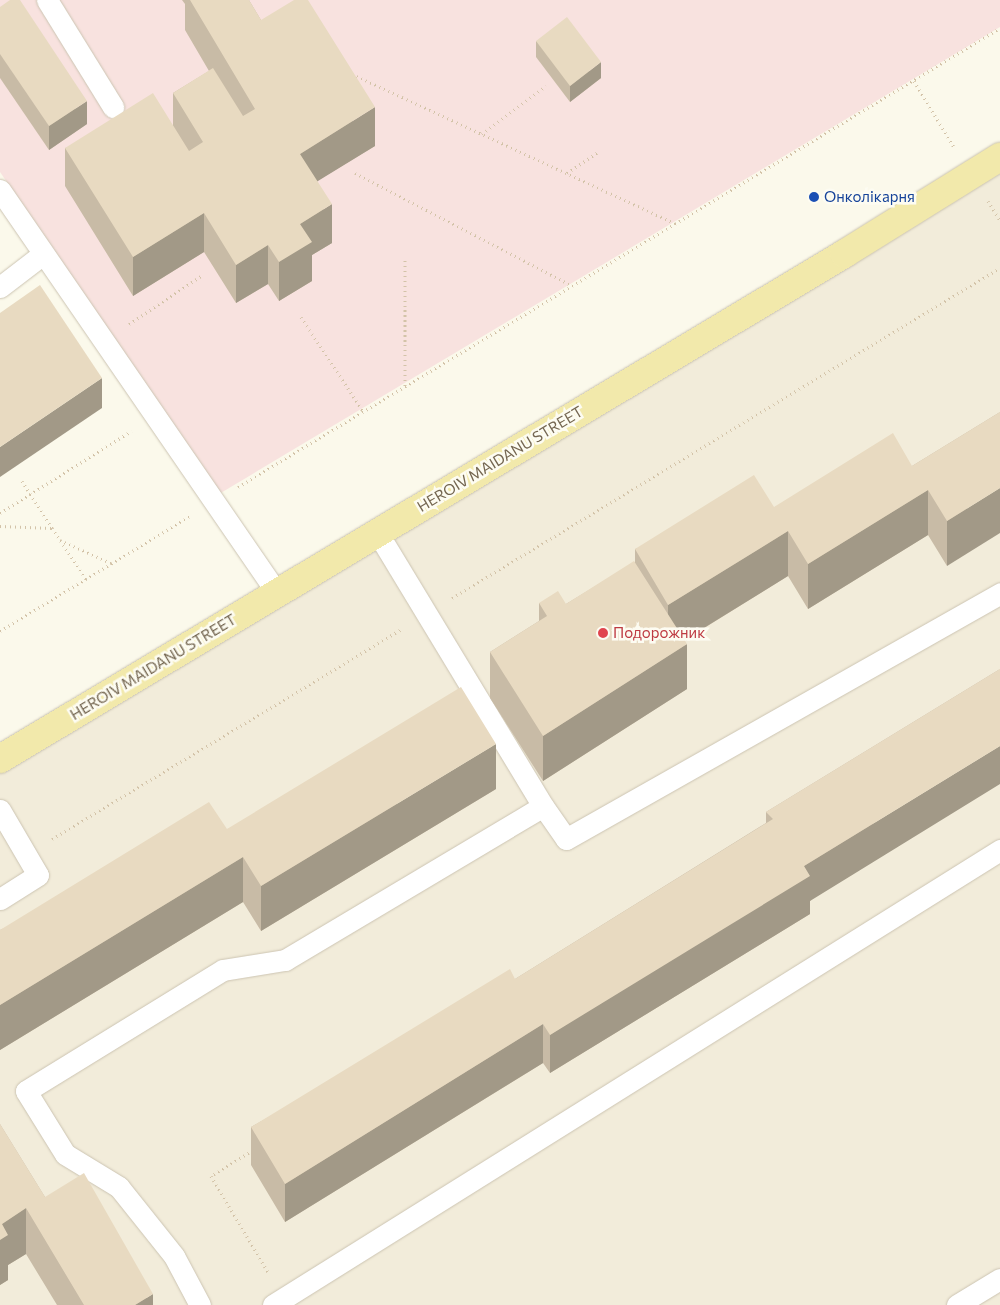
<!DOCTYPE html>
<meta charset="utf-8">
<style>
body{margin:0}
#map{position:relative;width:1000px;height:1305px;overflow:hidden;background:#fbf9eb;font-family:Commissioner,sans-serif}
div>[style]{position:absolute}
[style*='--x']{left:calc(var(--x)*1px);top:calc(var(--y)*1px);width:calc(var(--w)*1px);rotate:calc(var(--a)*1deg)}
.residential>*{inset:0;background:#f2ecda}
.medical>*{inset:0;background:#f8e2df}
.path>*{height:3px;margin-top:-1.5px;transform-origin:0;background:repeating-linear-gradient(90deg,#d3c3a8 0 1px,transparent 0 5px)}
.roads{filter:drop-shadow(0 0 1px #ccc4b2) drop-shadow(0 0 1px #ccc4b2)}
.lane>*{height:21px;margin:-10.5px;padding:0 10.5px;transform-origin:10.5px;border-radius:10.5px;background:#fff}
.primary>*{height:28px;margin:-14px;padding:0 14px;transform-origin:14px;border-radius:14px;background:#f2e9ab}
.wall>*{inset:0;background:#c8bba6}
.shaded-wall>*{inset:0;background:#a29987}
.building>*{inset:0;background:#e8dac1}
.dots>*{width:14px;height:14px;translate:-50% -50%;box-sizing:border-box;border:2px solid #fdfcf2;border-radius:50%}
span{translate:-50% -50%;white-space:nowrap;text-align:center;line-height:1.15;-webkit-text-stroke:5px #fdfcf2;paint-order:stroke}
.transit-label{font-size:15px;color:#164399}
.left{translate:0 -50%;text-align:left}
.street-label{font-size:15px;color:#746650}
.health-label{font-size:15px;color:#be3a42}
</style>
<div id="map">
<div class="residential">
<i style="clip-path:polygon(1000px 159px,1000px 1305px,0 1305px,0 763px)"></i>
</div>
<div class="medical">
<i style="clip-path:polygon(0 0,1000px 0,1000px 27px,219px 494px,0 172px)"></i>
</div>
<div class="path">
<i style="--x:352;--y:74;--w:356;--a:24.8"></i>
<i style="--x:914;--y:81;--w:77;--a:58.8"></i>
<i style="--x:482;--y:134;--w:80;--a:-36.9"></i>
<i style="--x:355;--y:173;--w:243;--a:27.4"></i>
<i style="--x:567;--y:173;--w:37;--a:-34"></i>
<i style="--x:988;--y:201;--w:22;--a:58"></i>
<i style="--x:301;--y:317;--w:113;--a:56.6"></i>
<i style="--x:129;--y:324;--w:87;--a:-33.7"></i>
<i style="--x:405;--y:386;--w:126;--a:-90"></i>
<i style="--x:22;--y:481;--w:56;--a:57.4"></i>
<i style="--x:238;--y:487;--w:890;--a:-31.06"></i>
<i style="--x:0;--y:513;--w:155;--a:-32"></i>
<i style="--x:0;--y:526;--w:52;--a:2.2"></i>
<i style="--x:52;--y:528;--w:61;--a:56.3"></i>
<i style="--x:60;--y:540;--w:56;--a:24.3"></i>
<i style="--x:452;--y:598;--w:640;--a:-31.06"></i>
<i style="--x:0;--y:631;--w:222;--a:-31.2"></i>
<i style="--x:52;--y:839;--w:408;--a:-31"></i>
<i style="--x:253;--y:1150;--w:49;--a:148.2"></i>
<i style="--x:211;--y:1176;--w:112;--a:59.3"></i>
</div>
<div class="roads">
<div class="lane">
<i style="--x:47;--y:0;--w:126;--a:58.3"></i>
<i style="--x:0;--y:190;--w:488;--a:55.5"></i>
<i style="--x:0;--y:287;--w:54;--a:-37.5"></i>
<i style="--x:377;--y:532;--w:320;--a:58.8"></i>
<i style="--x:543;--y:806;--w:40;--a:55.1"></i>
<i style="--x:566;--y:839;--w:499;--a:-29.5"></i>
<i style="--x:0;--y:810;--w:75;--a:59.7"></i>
<i style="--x:38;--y:875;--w:45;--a:147.7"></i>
<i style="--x:200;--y:1305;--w:55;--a:-118"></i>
<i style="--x:174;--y:1256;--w:88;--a:-128.6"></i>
<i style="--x:119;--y:1187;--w:63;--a:-148.6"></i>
<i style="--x:65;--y:1154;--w:74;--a:-121.8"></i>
<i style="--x:26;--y:1091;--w:231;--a:-31.6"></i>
<i style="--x:223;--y:970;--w:63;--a:-9.2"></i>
<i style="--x:285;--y:960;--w:300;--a:-30.8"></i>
<i style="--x:273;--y:1305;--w:858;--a:-32.04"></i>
<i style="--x:957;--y:1305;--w:50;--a:-31.2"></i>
</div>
<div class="primary">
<i style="--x:0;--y:759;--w:984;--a:-30.89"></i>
<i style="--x:844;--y:254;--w:184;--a:-31.9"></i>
</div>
</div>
<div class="wall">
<i style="clip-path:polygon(182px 0,249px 0,261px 20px,375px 146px,317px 181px,332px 243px,312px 255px,312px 281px,279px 301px,268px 284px,236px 303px,204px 252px,133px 296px,65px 186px,65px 148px,173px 126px,173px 93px,209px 71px,185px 30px,185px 4px)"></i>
<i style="clip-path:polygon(0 7px,87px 124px,49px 150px,0 78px)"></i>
<i style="clip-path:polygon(536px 41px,601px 78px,570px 102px,536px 57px)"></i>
<i style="clip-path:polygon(1000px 412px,947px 566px,928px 535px,808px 609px,788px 576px,685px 640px,687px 689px,543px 781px,490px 698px,490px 652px,539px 621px,539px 603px,566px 604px,635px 562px,635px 549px,912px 466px)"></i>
<i style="clip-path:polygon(1000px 669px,810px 901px,810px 914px,550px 1073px,543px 1063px,285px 1222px,251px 1165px,251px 1127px,515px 979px,766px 823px,766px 812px)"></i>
<i style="clip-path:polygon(496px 789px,261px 931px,243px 902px,0 1050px,0 930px,227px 829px)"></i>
<i style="clip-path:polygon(0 1124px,45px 1197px,153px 1305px,57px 1305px,26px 1254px,8px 1265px,8px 1280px,0 1285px)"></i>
</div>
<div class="shaded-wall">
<i style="clip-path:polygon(601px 62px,601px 78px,570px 102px,570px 86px)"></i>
<i style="clip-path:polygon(87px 101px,87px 124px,49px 150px,49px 126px)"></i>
<i style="clip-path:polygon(375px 107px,375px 146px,300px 192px,300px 154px)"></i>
<i style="clip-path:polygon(332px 204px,332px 243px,312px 255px,312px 281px,279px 301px,279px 262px,300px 224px)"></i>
<i style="clip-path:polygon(204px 213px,204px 252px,133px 296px,133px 257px)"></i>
<i style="clip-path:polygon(268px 245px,268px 284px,236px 303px,236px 265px)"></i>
<i style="clip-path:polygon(102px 378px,102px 408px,0 477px,0 447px)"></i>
<i style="clip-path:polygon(1000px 488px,1000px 533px,947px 566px,947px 521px)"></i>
<i style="clip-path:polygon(928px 490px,928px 535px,808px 609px,808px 564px)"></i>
<i style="clip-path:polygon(788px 531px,788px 576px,668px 650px,668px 605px)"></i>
<i style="clip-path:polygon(687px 644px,687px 689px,543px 781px,543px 736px)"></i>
<i style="clip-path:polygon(496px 744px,496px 789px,261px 931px,261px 886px)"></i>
<i style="clip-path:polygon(1000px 746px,1000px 784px,810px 901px,810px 914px,550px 1073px,550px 1035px,804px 866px)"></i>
<i style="clip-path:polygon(243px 857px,243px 902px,0 1050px,0 1005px)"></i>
<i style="clip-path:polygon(543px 1024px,543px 1063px,285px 1222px,285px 1184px)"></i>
<i style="clip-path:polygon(26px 1208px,26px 1254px,8px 1265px,8px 1280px,0 1285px,0 1240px,2px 1224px)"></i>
<i style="clip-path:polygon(153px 1294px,153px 1305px,135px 1305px)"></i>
</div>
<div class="building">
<i style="clip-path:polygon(10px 0,20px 0,87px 101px,49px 126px,0 54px,0 7px)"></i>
<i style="clip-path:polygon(190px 0,249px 0,261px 20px,294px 0,308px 0,375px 107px,300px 154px,332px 204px,300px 224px,312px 242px,279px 262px,268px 245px,236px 265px,204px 213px,133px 257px,65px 148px,153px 93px,189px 151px,203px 142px,173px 93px,213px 68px,243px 116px,255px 109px)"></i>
<i style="clip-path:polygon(567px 17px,601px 62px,570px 86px,536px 41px)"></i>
<i style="clip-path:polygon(40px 285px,102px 378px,0 447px,0 313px)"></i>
<i style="clip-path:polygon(1000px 412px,1000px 488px,947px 521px,928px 490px,808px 564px,788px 531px,668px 605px,635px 549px,754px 475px,774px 507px,893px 433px,912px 466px)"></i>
<i style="clip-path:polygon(634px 561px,687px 644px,543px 736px,490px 652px,547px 616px,539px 603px,558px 591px,566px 604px)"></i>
<i style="clip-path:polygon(1000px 669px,1000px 746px,804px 866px,810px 876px,550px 1035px,543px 1024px,285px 1184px,251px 1127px,510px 969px,515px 979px,773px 819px,766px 812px)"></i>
<i style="clip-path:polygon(461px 687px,496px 744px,261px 886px,243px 857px,0 1005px,0 930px,209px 802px,227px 829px)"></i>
<i style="clip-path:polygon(0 1124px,45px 1197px,84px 1173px,153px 1294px,135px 1305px,84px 1305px,26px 1208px,2px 1224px,8px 1235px,0 1240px)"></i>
</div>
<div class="dots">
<i style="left:814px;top:197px;background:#1a4fb4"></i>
<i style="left:603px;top:633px;background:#e0444e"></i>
</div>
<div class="transit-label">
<span class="left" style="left:824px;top:197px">Онколікарня</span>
</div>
<div class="street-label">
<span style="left:500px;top:459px;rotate:-31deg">HEROIV MAIDANU STREET</span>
<span style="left:153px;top:667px;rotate:-31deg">HEROIV MAIDANU STREET</span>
</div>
<div class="health-label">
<span class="left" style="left:613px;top:633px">Подорожник</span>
</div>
</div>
